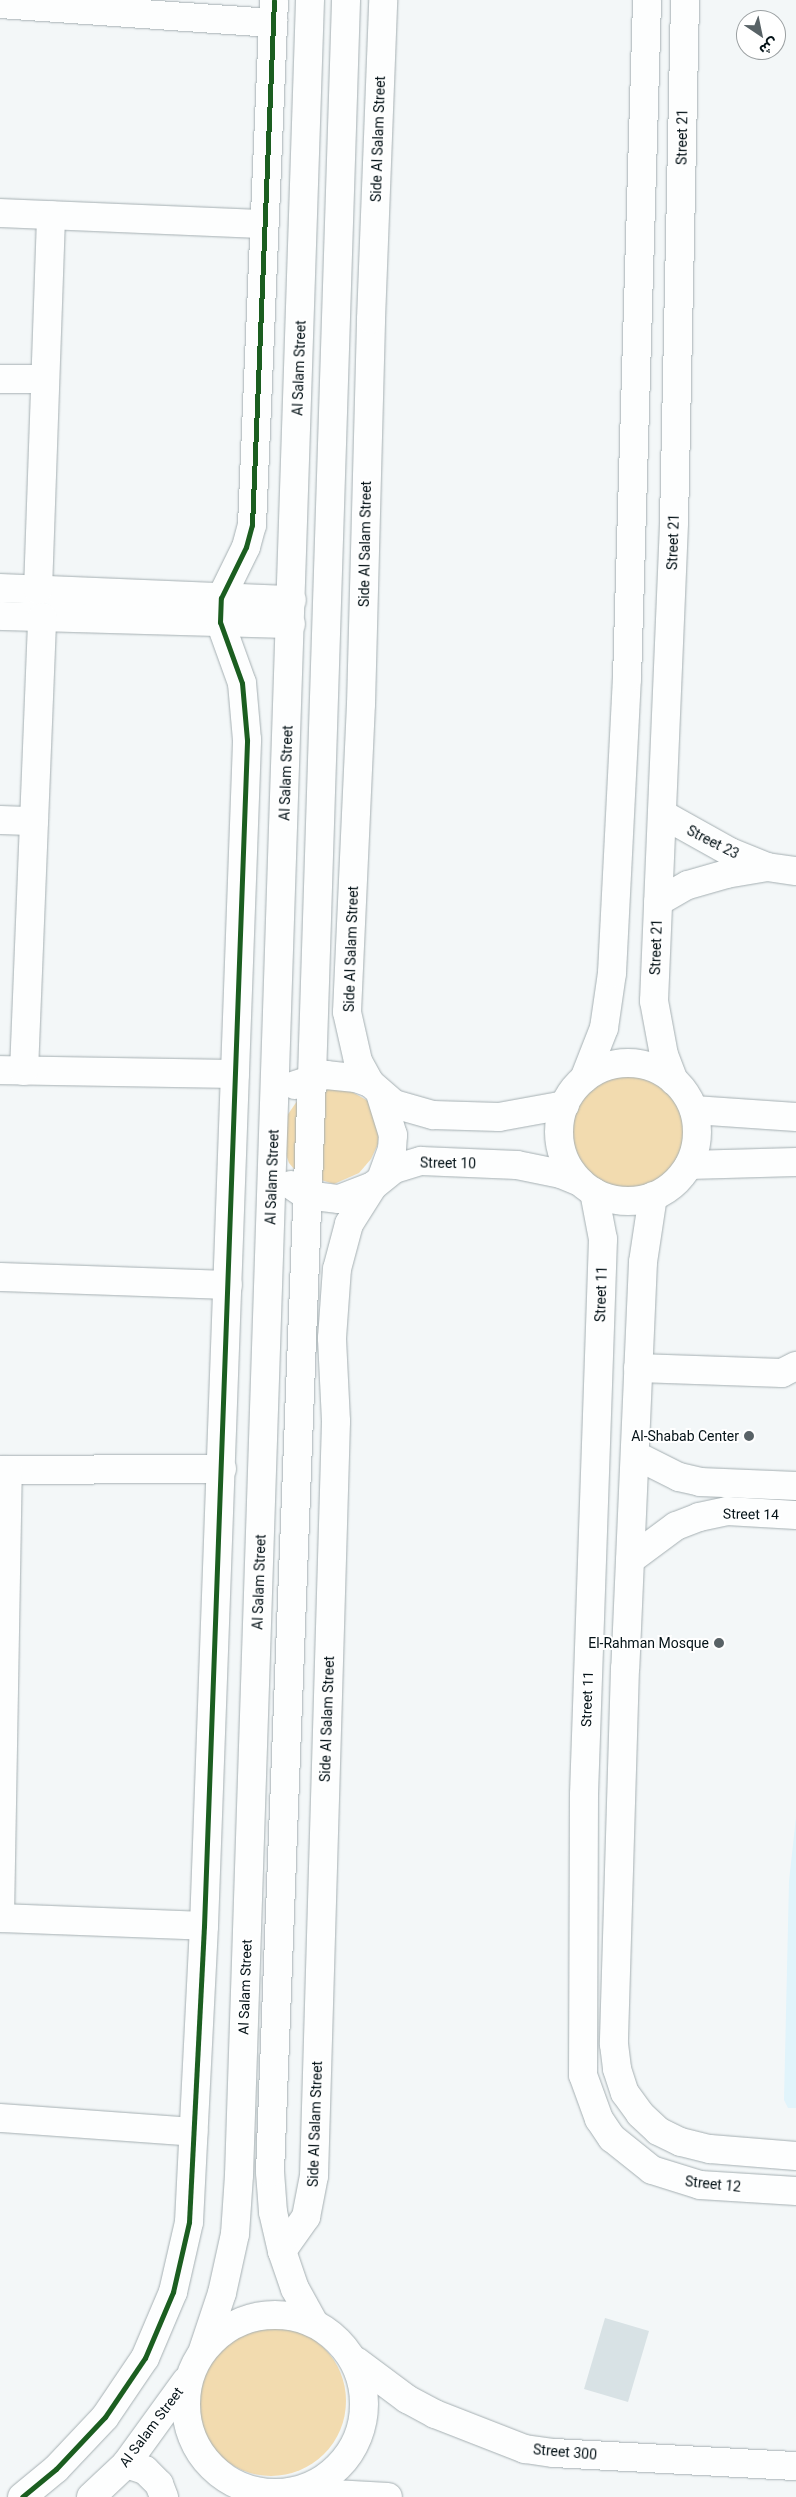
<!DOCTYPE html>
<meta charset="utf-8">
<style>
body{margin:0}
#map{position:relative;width:796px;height:2497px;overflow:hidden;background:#f3f7f8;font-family:Roboto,"Noto Sans Arabic",sans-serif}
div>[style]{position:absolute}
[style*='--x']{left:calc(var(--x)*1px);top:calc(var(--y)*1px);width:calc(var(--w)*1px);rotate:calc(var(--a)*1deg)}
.built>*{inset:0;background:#e1f4fb}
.green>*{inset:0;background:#f2dbaf}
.round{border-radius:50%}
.building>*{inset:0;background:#d8e2e5}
.roads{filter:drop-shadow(0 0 1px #a5afb2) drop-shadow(0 0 1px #a5afb2)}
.minor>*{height:28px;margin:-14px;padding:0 14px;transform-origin:14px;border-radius:14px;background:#fdfefe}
.minor>.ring{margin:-14px;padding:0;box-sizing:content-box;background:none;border:28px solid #fdfefe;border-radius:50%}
.cycleway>*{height:5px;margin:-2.5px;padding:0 2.5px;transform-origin:2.5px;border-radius:2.5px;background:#1b5e20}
.dots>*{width:14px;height:14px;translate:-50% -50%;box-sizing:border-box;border:2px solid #fff;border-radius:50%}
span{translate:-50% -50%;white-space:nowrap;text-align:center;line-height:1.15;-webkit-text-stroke:4px #fff;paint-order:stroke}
.street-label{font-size:14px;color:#041217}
.poi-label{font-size:14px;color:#041217}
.right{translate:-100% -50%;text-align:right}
.north{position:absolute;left:736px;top:10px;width:50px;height:50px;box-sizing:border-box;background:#fff;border:1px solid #9ba0a2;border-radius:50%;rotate:146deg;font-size:14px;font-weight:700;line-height:20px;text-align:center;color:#041217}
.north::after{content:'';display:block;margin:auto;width:18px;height:22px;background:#586266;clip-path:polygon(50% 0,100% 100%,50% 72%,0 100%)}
</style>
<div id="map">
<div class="built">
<i style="clip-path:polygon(796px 1817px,796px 2108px,788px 2108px,784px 2100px,789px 1881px)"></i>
</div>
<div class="green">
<i class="round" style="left:570px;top:1076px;width:114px;height:114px"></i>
<i style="clip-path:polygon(345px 1088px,370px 1102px,379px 1126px,378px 1144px,371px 1159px,359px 1173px,334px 1184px,318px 1179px,320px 1089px)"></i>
<i style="clip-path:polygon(302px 1094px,300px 1176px,289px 1163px,283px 1146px,284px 1120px)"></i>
<i class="round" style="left:196px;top:2326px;width:150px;height:150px"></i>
</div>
<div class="building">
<i style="clip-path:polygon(605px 2318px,649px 2331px,628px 2402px,584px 2389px)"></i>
</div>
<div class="roads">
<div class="minor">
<i style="--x:0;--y:4;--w:274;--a:4"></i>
<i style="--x:0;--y:213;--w:264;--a:2.4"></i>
<i style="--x:0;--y:379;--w:45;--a:0"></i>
<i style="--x:0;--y:588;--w:292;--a:2.4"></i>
<i style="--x:38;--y:590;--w:375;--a:-88"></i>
<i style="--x:0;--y:616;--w:291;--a:1.6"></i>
<i style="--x:662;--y:814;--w:78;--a:29.2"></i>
<i style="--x:730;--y:852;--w:40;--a:22"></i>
<i style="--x:767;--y:867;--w:29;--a:8"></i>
<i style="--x:0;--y:820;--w:34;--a:2"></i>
<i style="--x:658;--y:902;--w:34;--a:-30"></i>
<i style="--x:688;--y:885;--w:40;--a:-16"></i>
<i style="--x:726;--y:874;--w:42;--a:-9.7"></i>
<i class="ring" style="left:559px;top:1063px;width:110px;height:110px"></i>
<i style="--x:0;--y:1070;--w:235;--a:1"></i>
<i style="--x:24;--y:1071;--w:454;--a:-87.7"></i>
<i style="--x:584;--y:1079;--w:55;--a:-68.6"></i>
<i style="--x:604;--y:1028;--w:56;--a:-81.7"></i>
<i style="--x:612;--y:973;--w:294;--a:-87.1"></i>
<i style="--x:627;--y:679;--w:679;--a:-88.31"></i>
<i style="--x:674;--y:1081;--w:28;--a:-111"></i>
<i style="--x:664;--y:1055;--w:55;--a:-100.5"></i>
<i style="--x:654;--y:1001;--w:479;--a:-87.6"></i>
<i style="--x:674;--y:522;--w:522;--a:-88.79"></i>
<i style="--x:370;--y:1083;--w:25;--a:-119"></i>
<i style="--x:358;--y:1061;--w:50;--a:-102.7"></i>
<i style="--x:347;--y:1012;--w:308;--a:-87.4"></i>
<i style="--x:361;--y:704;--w:385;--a:-88.5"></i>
<i style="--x:371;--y:319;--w:319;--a:-87.8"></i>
<i style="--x:295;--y:1085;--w:33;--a:-18"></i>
<i style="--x:326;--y:1075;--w:30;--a:6"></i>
<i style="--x:356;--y:1078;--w:15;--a:20"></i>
<i style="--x:370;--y:1083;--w:32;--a:41"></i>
<i style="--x:394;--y:1104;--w:41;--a:15.8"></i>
<i style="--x:433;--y:1115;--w:66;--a:1.7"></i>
<i style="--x:499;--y:1117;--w:67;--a:-10.3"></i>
<i style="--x:380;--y:1093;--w:44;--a:72.8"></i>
<i style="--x:393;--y:1135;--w:14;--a:94"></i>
<i style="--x:392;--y:1149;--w:29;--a:110"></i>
<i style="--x:694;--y:1110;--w:102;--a:3.9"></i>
<i style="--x:689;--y:1165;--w:107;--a:-1.6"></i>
<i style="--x:291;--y:1185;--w:18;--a:34"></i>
<i style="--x:306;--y:1195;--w:33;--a:7"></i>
<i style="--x:339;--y:1199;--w:36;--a:-21"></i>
<i style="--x:373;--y:1186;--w:27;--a:-39"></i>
<i style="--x:394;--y:1169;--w:28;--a:-17"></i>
<i style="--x:421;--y:1161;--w:96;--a:2.4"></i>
<i style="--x:517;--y:1165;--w:45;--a:11.6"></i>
<i style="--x:561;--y:1174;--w:21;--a:23"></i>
<i style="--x:594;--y:1192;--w:48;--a:79.2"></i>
<i style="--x:603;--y:1239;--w:556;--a:91.96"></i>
<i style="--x:584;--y:1795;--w:280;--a:90.2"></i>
<i style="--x:583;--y:2075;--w:47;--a:70"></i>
<i style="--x:599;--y:2119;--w:23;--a:56"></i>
<i style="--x:612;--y:2138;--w:51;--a:38.7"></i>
<i style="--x:652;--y:2170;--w:50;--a:17.4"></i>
<i style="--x:700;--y:2185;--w:96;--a:3.6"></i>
<i style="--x:653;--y:1196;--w:67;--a:98.6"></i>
<i style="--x:643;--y:1262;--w:406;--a:92.5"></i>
<i style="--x:625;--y:1668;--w:376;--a:91.7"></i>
<i style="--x:614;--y:2044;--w:25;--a:83"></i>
<i style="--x:617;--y:2069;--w:25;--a:72"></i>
<i style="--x:625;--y:2093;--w:26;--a:54"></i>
<i style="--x:640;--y:2114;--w:25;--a:43"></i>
<i style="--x:658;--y:2131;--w:25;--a:26"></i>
<i style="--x:681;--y:2142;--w:30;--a:14"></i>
<i style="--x:710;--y:2149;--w:86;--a:4.7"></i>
<i style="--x:0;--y:1277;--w:228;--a:2"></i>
<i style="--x:638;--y:1368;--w:144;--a:2"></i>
<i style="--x:782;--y:1373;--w:16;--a:-27"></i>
<i style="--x:635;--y:1455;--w:49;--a:26.6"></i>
<i style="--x:679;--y:1477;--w:22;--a:13"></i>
<i style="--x:700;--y:1482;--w:96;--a:2.4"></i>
<i style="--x:0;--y:1470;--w:222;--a:-0.3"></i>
<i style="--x:630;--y:1560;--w:57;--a:-36.5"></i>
<i style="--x:676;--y:1526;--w:25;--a:-21"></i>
<i style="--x:699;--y:1517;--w:29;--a:-12"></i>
<i style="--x:727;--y:1511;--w:69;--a:3.3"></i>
<i style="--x:0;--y:1918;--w:448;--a:-89"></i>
<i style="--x:0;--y:1918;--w:204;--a:2.2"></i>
<i style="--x:0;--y:2118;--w:194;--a:4.1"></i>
<i style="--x:282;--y:2251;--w:42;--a:-54.8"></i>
<i style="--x:306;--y:2217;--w:42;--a:-79"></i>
<i style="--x:314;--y:2176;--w:755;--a:-88.33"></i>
<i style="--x:336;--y:1421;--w:83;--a:-92.8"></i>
<i style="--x:332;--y:1338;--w:69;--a:-85.9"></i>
<i style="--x:337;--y:1269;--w:47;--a:-75.1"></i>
<i style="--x:349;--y:1224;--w:45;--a:-57.7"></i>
<i class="ring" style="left:186px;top:2315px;width:150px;height:150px"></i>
<i style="--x:314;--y:2323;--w:39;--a:-119"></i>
<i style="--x:295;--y:2289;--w:40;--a:-108.9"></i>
<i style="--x:282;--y:2251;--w:40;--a:-103"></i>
<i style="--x:273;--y:2212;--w:40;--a:-94.3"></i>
<i style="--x:270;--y:2172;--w:1096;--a:-87.8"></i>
<i style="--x:312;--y:1077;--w:1078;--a:-88.19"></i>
<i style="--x:203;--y:2350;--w:60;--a:-71.6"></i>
<i style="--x:222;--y:2293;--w:60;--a:-77.6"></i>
<i style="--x:235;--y:2234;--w:59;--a:-86.1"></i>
<i style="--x:239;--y:2175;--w:2176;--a:-88.13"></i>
<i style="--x:356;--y:2361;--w:64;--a:36.7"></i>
<i style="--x:407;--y:2399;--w:32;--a:28"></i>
<i style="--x:435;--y:2414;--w:97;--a:21.3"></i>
<i style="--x:525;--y:2449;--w:29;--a:8"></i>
<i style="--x:554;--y:2453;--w:242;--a:3.1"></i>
<i style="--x:126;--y:2464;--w:20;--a:18"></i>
<i style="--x:145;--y:2470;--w:20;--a:45"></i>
<i style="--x:159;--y:2484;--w:14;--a:69"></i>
<i style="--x:297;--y:2492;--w:91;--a:3.1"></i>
<i style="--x:22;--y:2497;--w:44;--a:-39.5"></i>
<i style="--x:56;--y:2469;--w:71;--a:-46.7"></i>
<i style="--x:105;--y:2417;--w:71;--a:-55.9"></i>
<i style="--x:145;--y:2358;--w:72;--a:-67"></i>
<i style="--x:173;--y:2292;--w:72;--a:-77.1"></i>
<i style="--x:189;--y:2222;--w:296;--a:-87.1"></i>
<i style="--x:204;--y:1926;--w:1187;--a:-87.92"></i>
<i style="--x:247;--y:740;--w:57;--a:-95"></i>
<i style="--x:242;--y:683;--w:65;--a:-109.8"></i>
<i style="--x:220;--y:622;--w:24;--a:-88"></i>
<i style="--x:221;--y:598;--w:57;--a:-63.9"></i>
<i style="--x:246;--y:547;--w:23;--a:-75"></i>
<i style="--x:252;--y:525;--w:525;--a:-87.6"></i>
<i style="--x:91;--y:2497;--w:48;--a:-43.3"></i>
<i style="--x:126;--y:2464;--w:102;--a:-54.1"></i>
</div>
</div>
<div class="cycleway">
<i style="--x:22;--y:2497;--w:44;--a:-39.5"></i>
<i style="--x:56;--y:2469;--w:71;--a:-46.7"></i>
<i style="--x:105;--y:2417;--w:71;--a:-55.9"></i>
<i style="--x:145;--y:2358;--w:72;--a:-67"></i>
<i style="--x:173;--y:2292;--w:72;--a:-77.1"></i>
<i style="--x:189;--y:2222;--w:296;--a:-87.1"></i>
<i style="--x:204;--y:1926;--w:1187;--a:-87.92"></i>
<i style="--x:247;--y:740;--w:57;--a:-95"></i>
<i style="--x:242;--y:683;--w:65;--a:-109.8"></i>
<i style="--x:220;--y:622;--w:24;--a:-88"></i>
<i style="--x:221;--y:598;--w:57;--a:-63.9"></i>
<i style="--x:246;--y:547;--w:23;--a:-75"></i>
<i style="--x:252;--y:525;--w:525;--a:-87.6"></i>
</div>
<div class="dots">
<i style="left:749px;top:1436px;background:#586266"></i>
<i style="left:719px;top:1643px;background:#586266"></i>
</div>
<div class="street-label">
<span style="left:682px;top:137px;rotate:-89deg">Street 21</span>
<span style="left:378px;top:139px;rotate:-88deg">Side Al Salam Street</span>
<span style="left:299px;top:368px;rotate:-88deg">Al Salam Street</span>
<span style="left:673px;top:542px;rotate:-88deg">Street 21</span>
<span style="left:365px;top:544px;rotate:-89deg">Side Al Salam Street</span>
<span style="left:286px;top:773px;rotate:-88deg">Al Salam Street</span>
<span style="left:713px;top:842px;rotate:27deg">Street 23</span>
<span style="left:656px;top:947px;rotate:-88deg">Street 21</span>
<span style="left:351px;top:949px;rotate:-88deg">Side Al Salam Street</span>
<span style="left:448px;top:1163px;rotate:1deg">Street 10</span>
<span style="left:272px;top:1177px;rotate:-88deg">Al Salam Street</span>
<span style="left:601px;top:1294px;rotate:-88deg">Street 11</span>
<span style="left:751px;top:1514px;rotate:1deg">Street 14</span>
<span style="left:259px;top:1582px;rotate:-88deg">Al Salam Street</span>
<span style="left:587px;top:1699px;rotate:-88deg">Street 11</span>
<span style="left:327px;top:1719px;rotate:-88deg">Side Al Salam Street</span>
<span style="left:245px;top:1987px;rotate:-88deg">Al Salam Street</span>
<span style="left:315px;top:2124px;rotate:-88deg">Side Al Salam Street</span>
<span style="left:713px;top:2184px;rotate:6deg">Street 12</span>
<span style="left:151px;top:2427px;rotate:-53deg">Al Salam Street</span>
<span style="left:565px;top:2452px;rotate:5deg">Street 300</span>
</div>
<div class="poi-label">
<span class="right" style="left:739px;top:1436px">Al-Shabab Center</span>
<span class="right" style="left:709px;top:1643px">El-Rahman Mosque</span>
</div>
<div class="north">ش</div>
</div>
